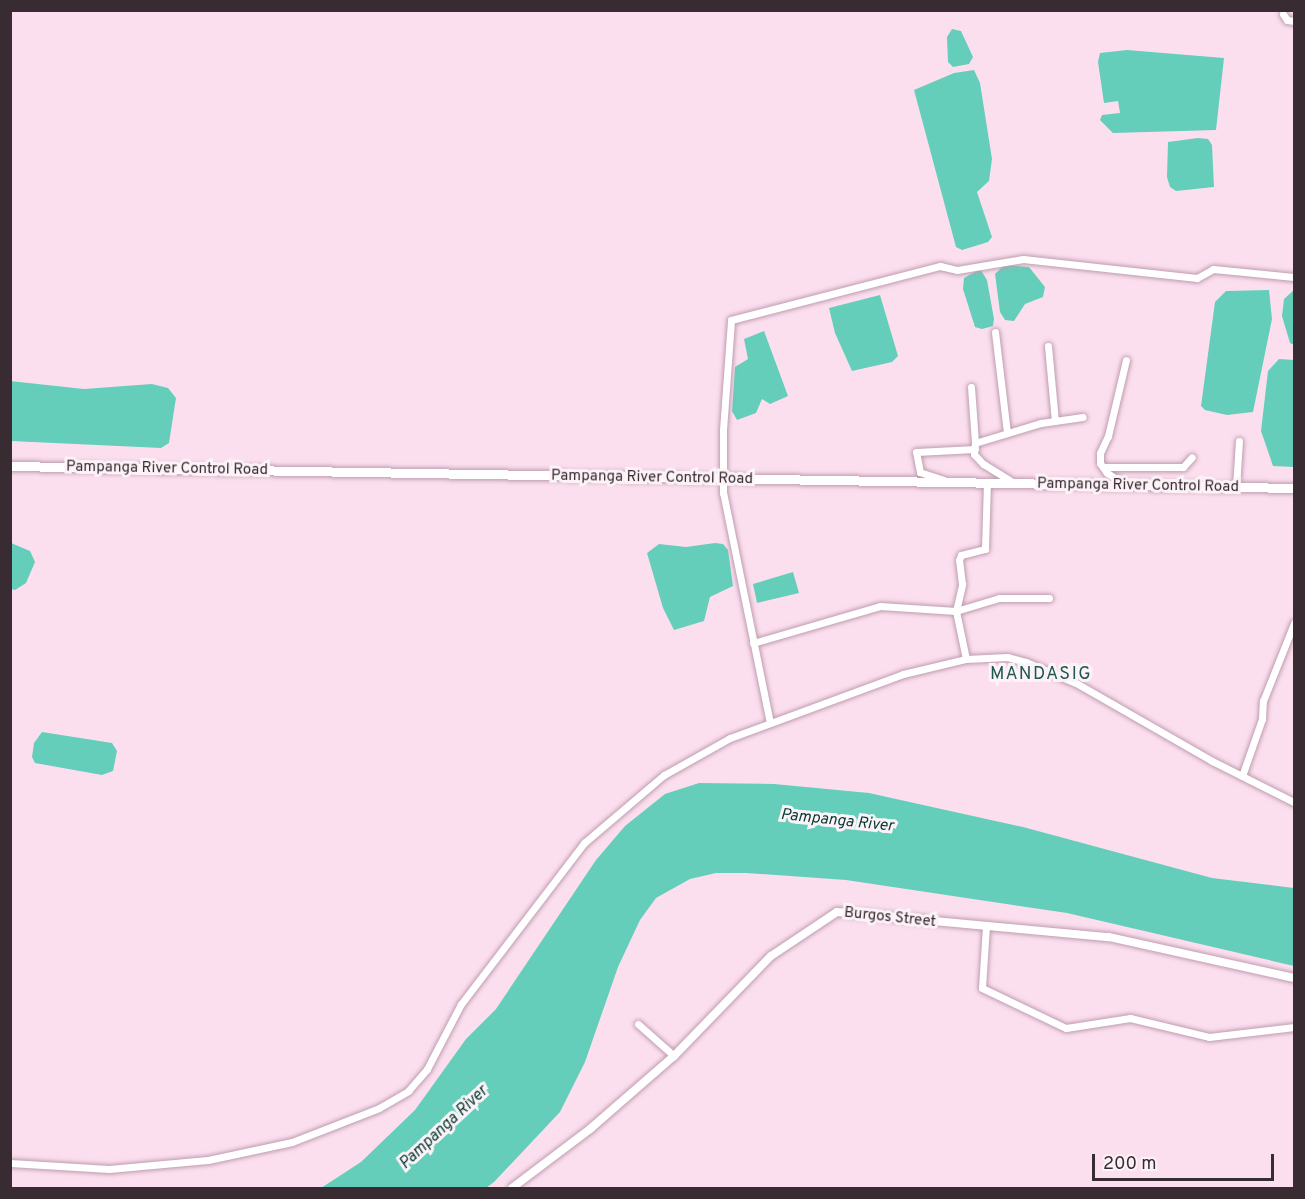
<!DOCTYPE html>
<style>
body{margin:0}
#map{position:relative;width:1305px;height:1199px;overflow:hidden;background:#fcdfef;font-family:Overpass,sans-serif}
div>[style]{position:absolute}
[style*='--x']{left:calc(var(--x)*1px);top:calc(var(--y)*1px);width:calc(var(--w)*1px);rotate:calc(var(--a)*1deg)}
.water>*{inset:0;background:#64cebb}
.roads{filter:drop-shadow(0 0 2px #be9daf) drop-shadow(0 0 2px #be9daf)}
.minor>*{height:7px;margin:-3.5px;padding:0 3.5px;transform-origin:3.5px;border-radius:3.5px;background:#fff}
.tertiary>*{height:8px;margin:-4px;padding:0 4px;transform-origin:4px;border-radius:4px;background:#fff}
.secondary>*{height:9px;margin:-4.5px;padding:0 4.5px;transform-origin:4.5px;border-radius:4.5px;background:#fff}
span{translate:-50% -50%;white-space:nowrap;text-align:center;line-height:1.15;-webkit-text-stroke:6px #fbf3f7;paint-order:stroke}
.street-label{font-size:15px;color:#382b32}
.water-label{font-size:16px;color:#053831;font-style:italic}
.quarter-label{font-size:18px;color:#20574e;letter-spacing:1.5px}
.frame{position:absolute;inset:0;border:12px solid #382b32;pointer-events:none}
.scale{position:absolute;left:1092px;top:1154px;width:182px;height:27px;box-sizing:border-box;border:3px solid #382b32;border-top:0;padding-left:8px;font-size:18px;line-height:21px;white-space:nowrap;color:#382b32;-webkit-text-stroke:4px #fbf3f7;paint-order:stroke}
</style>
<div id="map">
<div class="water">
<i style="clip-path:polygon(952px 29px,961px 31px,973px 57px,969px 64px,953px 67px,948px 62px,947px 37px)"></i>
<i style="clip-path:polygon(1127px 50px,1224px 58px,1216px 130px,1113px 133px,1100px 120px,1102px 115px,1120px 113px,1118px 101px,1104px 103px,1098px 62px,1100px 53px)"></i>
<i style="clip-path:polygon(974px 70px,980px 83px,992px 159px,989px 181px,977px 192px,992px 237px,988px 242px,962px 250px,956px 247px,914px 90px,954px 73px)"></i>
<i style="clip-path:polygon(1198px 138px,1208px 139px,1212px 145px,1214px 187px,1176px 191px,1170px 187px,1167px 177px,1168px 142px)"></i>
<i style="clip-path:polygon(1004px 265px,1029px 267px,1045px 287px,1043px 297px,1025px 304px,1014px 321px,1005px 320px,1000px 312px,995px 274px)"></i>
<i style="clip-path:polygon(980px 269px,987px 280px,994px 319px,993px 326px,982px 329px,975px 327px,963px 289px,964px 278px)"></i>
<i style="clip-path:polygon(1269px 290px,1272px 319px,1253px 412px,1227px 415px,1205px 410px,1201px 406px,1215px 302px,1226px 291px)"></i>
<i style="clip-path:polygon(1294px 290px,1294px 345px,1290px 343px,1282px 316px,1284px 299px)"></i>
<i style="clip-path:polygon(880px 295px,898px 356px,892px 362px,852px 371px,835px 333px,829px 308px)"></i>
<i style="clip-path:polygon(764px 331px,788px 396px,770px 404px,762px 399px,756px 413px,737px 420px,732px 411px,735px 367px,748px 359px,744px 339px)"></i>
<i style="clip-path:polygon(1279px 359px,1294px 360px,1294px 467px,1273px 466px,1261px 431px,1268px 371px)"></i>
<i style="clip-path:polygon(10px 381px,84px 389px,152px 384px,168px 388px,176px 398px,169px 443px,161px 448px,11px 441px)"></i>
<i style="clip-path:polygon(11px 543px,30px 551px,35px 562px,26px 583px,15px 590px,11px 589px)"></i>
<i style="clip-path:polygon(715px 543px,723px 544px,728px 550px,733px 586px,710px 597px,704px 621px,674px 630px,663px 608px,647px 553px,659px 544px,686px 547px)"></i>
<i style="clip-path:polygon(793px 572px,799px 593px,757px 603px,753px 584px)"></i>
<i style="clip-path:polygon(42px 732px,112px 743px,117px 751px,113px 771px,102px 775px,35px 763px,32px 757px,34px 743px)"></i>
<i style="clip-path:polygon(699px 783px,774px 784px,869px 793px,1023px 827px,1212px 878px,1294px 888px,1294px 966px,1067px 913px,846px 880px,746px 873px,716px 873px,690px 879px,656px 898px,640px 920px,618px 967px,585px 1062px,560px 1112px,494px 1182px,486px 1188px,321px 1188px,361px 1162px,415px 1110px,466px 1039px,496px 1009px,596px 860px,625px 826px,665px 794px)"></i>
</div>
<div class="roads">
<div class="minor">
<i style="--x:1283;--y:14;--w:7;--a:56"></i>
<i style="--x:1287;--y:20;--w:7;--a:8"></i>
<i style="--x:995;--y:332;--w:101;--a:83.2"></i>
<i style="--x:1048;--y:346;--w:75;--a:84.7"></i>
<i style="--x:971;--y:387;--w:56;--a:85.9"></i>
<i style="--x:1103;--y:467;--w:80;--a:0"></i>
<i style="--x:1183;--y:467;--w:13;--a:-48"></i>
<i style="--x:944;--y:480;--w:25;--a:-162"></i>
<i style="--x:920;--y:472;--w:20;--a:-101"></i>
<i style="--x:916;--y:452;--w:59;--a:-2.9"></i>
<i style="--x:1014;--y:483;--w:36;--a:-148"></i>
<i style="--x:983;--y:464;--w:13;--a:-132"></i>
<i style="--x:974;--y:454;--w:11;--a:-85"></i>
<i style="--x:975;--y:443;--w:69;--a:-16.9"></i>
<i style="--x:1041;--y:423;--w:42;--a:-8.1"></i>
<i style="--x:1125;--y:485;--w:22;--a:-146"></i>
<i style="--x:1107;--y:473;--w:12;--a:-125"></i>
<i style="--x:1100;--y:463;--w:10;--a:-90"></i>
<i style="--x:1100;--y:453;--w:19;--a:-65"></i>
<i style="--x:1108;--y:436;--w:78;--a:-76.7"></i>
<i style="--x:1236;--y:487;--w:46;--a:-86.3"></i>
<i style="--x:753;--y:643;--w:132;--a:-16.2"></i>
<i style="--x:880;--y:606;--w:76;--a:3.8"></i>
<i style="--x:956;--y:611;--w:45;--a:-16.8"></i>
<i style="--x:999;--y:598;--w:50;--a:0"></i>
<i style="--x:966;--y:659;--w:49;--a:-101.8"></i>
<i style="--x:956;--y:611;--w:28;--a:-77"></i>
<i style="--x:962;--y:584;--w:24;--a:-97"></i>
<i style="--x:959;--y:560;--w:5;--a:-68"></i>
<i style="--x:961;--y:555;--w:25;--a:-14"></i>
<i style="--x:985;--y:549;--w:66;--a:-88.3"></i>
<i style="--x:770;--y:723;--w:235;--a:-101.5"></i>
<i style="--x:723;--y:493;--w:63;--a:-90"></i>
<i style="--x:723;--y:430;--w:110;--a:-85.8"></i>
<i style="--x:731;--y:320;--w:216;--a:-14.5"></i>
<i style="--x:940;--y:266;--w:17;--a:13"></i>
<i style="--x:957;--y:270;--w:67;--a:-9.5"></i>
<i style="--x:1023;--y:259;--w:175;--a:6.2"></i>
<i style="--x:1197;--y:278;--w:18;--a:-29"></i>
<i style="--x:1213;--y:269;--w:81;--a:5.6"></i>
<i style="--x:1242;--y:776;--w:60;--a:-70.7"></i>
<i style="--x:1262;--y:719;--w:18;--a:-87"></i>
<i style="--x:1263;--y:701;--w:84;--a:-68.3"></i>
<i style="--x:986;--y:926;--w:62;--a:93.7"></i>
<i style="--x:982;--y:988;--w:93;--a:25.5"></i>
<i style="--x:1066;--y:1028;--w:65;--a:-8.9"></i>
<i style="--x:1130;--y:1018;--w:81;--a:13.5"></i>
<i style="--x:1209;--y:1037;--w:86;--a:-6.7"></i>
<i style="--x:638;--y:1024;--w:48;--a:41.6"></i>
<i style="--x:10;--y:1163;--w:99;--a:3.5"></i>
<i style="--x:109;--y:1169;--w:99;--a:-5.2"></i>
<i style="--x:208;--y:1160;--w:86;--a:-12.1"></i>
<i style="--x:292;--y:1142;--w:93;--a:-21.3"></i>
<i style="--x:379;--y:1108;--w:34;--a:-30"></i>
<i style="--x:408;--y:1091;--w:29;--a:-49"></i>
<i style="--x:427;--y:1069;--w:73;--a:-62.4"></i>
<i style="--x:461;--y:1004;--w:203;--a:-52.6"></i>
<i style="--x:584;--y:843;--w:105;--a:-40.4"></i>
<i style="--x:664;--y:775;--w:76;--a:-29.3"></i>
<i style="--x:730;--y:738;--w:184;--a:-20.3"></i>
<i style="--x:903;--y:674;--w:65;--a:-13.4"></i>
<i style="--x:966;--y:659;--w:41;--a:-2.8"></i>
<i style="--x:1007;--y:657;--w:20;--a:15"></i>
<i style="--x:1026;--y:662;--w:54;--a:22.8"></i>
<i style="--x:1076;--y:683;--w:157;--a:29.8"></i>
<i style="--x:1212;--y:761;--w:92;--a:26.6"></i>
</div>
<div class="tertiary">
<i style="--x:512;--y:1188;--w:98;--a:-37.1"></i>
<i style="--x:590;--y:1129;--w:111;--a:-41"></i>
<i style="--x:674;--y:1056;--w:139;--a:-45.9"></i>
<i style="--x:771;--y:956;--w:79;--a:-33.7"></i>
<i style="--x:837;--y:912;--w:273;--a:5.3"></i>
<i style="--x:1109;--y:937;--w:189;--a:12.5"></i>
</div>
<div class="secondary">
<i style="--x:10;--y:466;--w:1284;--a:0.98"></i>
</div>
</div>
<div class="street-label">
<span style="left:167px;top:469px;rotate:1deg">Pampanga River Control Road</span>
<span style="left:652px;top:478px;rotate:1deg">Pampanga River Control Road</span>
<span style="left:1138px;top:486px;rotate:1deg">Pampanga River Control Road</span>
<span style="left:890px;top:918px;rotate:6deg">Burgos Street</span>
</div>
<div class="water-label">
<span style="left:837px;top:821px;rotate:6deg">Pampanga River</span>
<span style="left:444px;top:1128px;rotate:-43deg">Pampanga River</span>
</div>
<div class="quarter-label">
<span style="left:1041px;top:675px">MANDASIG</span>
</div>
<div class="frame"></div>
<div class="scale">200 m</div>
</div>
